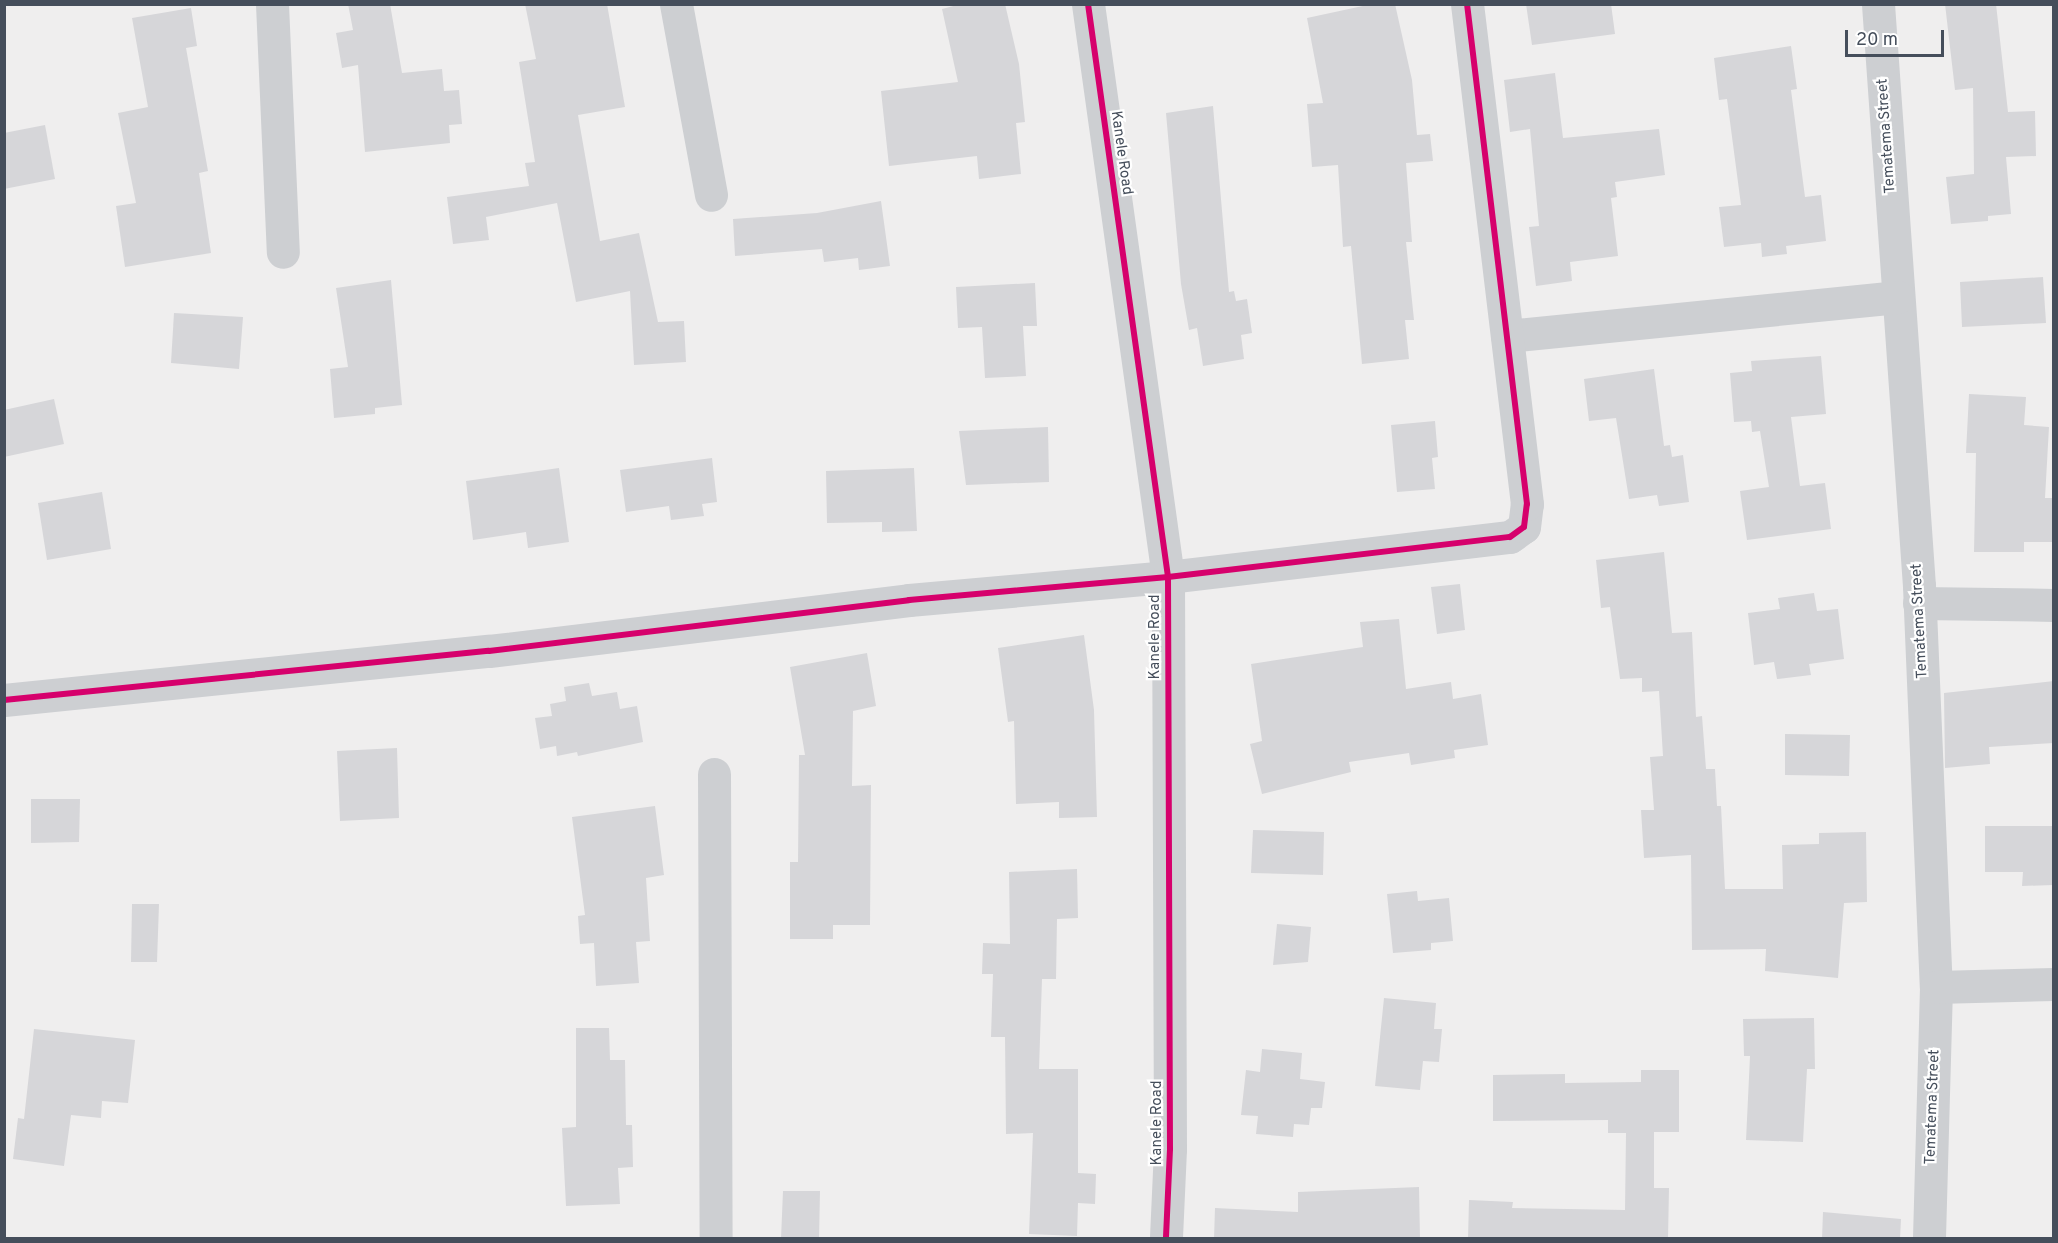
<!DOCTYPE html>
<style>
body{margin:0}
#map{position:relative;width:2058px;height:1243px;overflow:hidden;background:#efeeee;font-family:Overpass,sans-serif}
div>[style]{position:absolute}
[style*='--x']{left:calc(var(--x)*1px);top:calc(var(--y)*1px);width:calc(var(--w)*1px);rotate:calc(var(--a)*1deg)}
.building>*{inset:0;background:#d6d6d9}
.minor>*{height:33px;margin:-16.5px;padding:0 16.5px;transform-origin:16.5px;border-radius:16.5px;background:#cdcfd2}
.cycleway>*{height:6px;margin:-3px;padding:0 3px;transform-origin:3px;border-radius:3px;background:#d6006c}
span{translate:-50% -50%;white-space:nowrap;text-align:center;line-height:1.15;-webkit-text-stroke:4.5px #fff;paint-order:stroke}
.street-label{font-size:15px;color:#454e5b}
.frame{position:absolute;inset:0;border:6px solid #454e5b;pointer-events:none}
.scale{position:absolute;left:1845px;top:30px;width:99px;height:27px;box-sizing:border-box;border:3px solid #454e5b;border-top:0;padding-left:8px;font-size:18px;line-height:21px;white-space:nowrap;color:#454e5b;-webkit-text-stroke:4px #fff;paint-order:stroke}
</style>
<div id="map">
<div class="building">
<i style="clip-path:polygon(348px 4px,390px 4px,402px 73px,442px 69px,444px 91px,459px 90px,462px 124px,449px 125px,450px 143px,365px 152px,358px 65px,342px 68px,336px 33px,353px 30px)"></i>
<i style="clip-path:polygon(525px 4px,607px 4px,625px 107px,578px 115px,600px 241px,639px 233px,658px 322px,684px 321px,686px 362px,634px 365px,630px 291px,576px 302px,557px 203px,486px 217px,489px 240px,453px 244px,447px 197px,529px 186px,525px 163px,535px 162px,519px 62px,536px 59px)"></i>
<i style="clip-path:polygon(961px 4px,1005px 4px,1019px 64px,1025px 122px,1016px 123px,1021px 174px,979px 179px,977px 156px,889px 166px,881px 91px,958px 82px,942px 9px)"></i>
<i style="clip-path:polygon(1372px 4px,1395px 4px,1412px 80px,1417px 135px,1430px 134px,1433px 161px,1406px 163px,1412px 242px,1406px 242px,1414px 320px,1405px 320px,1409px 359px,1362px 364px,1351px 246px,1343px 247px,1338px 165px,1312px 167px,1307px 104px,1323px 103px,1307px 18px)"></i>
<i style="clip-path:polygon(1526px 4px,1611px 4px,1615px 34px,1532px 45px)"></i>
<i style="clip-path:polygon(1945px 4px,1996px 4px,2008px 112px,2035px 111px,2036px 156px,2006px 157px,2011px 214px,1988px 216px,1988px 221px,1951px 224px,1946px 177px,1974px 174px,1973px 88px,1955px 90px)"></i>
<i style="clip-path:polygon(191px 8px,197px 46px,186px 48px,208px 171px,199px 173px,211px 253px,125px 267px,116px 206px,136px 203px,118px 113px,148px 107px,132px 18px)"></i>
<i style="clip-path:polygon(1791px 46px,1797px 89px,1791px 90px,1805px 197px,1821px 195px,1826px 241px,1786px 246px,1787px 254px,1762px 257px,1761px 243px,1724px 247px,1719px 207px,1741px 205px,1727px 99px,1719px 100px,1714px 58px)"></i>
<i style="clip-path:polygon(1555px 73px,1563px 138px,1659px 129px,1665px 175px,1615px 182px,1617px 197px,1611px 198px,1618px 256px,1570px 262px,1572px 281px,1536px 286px,1529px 227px,1539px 226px,1530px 129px,1510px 132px,1504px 80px)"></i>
<i style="clip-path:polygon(1213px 106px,1229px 292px,1234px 291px,1236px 301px,1247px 299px,1252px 333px,1241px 335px,1244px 359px,1203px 366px,1197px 328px,1189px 330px,1181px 284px,1166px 113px)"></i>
<i style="clip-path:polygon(45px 125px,55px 179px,4px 189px,4px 133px)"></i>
<i style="clip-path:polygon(881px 201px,890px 266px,859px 270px,858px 258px,824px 262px,822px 249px,735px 256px,733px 219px,817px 213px)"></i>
<i style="clip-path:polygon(2043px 277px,2046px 323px,1962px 327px,1960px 282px)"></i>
<i style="clip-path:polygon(391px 280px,402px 405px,375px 408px,375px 414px,334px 418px,330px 369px,348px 367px,336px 288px)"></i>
<i style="clip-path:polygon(1035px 283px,1037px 326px,1023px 326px,1026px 376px,985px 378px,982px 327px,958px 328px,956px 287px)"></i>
<i style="clip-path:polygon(174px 313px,243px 317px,239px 369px,171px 363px)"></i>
<i style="clip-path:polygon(1821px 356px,1826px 414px,1791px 417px,1800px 486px,1825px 483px,1831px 529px,1747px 540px,1740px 491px,1769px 487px,1760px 431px,1752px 432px,1751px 421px,1734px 422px,1730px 373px,1752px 371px,1751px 361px)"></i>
<i style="clip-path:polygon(1654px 369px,1664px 446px,1670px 445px,1672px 457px,1683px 455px,1689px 502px,1659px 506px,1657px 495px,1629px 499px,1616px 418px,1589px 421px,1584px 379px)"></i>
<i style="clip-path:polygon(1969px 394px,2026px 397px,2024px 425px,2049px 427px,2045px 498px,2054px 498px,2054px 542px,2024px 542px,2024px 552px,1974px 552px,1976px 453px,1966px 453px)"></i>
<i style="clip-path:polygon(54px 399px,64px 444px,4px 457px,4px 410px)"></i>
<i style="clip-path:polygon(1435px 421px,1438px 457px,1432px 458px,1435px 489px,1397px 492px,1391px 425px)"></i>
<i style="clip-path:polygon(1048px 427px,1049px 482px,966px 485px,959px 431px)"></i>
<i style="clip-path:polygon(712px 458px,717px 502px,702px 504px,704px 516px,671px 520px,669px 506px,626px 512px,620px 470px)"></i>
<i style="clip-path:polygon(559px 468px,569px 542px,528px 548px,526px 532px,473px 540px,466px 481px)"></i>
<i style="clip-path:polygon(914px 468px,917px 531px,882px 532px,882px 522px,827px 523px,826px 471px)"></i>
<i style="clip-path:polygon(102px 492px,111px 549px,47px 560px,38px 503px)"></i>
<i style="clip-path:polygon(1664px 552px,1672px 633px,1692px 632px,1696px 717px,1702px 716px,1706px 769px,1715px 769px,1717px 806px,1721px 806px,1725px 889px,1783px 889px,1782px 845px,1819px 844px,1819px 833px,1866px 832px,1867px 902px,1844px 903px,1838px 978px,1765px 971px,1766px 949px,1692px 950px,1691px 855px,1644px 858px,1641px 810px,1654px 810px,1650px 757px,1663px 756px,1659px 691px,1642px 692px,1642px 678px,1620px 679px,1610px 607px,1601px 608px,1596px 560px)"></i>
<i style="clip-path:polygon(1460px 584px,1465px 630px,1437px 634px,1431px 587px)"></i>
<i style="clip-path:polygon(1814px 593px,1817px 611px,1838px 609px,1844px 659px,1809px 664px,1811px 675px,1777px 679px,1774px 662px,1754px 665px,1748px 613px,1780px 609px,1778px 598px)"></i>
<i style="clip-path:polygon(1399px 619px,1406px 689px,1451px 682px,1453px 699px,1481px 694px,1488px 745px,1454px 750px,1455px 758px,1411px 765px,1409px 753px,1349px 762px,1351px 772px,1262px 794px,1250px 744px,1262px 741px,1251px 664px,1363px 647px,1360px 622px)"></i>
<i style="clip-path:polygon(1084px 635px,1094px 710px,1097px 817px,1059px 818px,1059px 802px,1016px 804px,1014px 721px,1008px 722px,998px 648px)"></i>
<i style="clip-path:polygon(867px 653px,876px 706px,853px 711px,852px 786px,871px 785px,870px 925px,833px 925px,833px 939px,790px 939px,790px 862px,798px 862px,799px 755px,805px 755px,790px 667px)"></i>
<i style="clip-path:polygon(2054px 681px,2054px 743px,1989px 747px,1990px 764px,1945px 768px,1944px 693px)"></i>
<i style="clip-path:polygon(589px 683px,592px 696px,617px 692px,620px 709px,637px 706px,643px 742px,578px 756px,577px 752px,557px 756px,556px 746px,540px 749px,535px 718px,552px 716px,550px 704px,566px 701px,564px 687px)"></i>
<i style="clip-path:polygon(1785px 734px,1850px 735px,1849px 776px,1785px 775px)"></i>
<i style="clip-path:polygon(397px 748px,399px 818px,340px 821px,337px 751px)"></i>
<i style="clip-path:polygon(31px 799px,80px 799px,79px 842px,31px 843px)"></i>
<i style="clip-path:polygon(655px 806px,664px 875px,646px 878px,650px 941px,636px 942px,639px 983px,596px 986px,594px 943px,580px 944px,578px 916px,585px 915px,572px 817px)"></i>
<i style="clip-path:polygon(1985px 826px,2054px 826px,2053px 885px,2022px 886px,2023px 872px,1985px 872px)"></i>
<i style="clip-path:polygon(1253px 830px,1324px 832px,1323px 875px,1251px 873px)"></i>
<i style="clip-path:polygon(1077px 869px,1078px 918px,1057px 919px,1056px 979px,1042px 979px,1039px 1069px,1078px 1069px,1078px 1173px,1096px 1174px,1095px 1204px,1078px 1203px,1077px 1236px,1029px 1234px,1033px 1133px,1006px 1134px,1005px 1037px,991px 1037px,993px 974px,982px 974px,983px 943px,1010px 944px,1009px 872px)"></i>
<i style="clip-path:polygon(1417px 891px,1418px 901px,1449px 898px,1453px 941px,1431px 943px,1431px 950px,1393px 953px,1387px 894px)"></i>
<i style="clip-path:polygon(132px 904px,159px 904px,157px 962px,131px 962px)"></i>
<i style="clip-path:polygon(1277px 924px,1311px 927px,1308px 962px,1273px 965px)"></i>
<i style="clip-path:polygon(1384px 998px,1436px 1003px,1434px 1029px,1442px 1029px,1439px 1062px,1423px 1061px,1420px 1090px,1375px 1086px)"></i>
<i style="clip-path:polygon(1814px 1018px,1815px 1069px,1807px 1069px,1803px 1142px,1746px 1140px,1750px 1056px,1744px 1056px,1743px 1019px)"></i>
<i style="clip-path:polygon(576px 1028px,609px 1028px,610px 1060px,625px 1060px,626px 1125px,632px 1125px,633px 1167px,618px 1168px,620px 1204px,566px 1206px,562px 1128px,576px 1127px)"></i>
<i style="clip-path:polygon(34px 1029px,135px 1040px,128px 1103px,102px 1101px,101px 1118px,71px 1115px,64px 1166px,13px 1159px,18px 1118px,24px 1119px)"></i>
<i style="clip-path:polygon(1262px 1049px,1302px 1053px,1300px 1079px,1325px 1082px,1322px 1108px,1311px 1108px,1309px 1125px,1294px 1124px,1293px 1137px,1256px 1134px,1258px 1116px,1241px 1115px,1246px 1070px,1260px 1072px)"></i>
<i style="clip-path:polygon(1641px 1070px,1679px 1070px,1679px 1132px,1654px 1132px,1654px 1188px,1669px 1188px,1668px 1239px,1468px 1239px,1469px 1200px,1513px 1202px,1512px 1208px,1625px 1210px,1626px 1133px,1608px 1133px,1608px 1120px,1493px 1121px,1493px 1075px,1565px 1074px,1565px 1083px,1641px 1082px)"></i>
<i style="clip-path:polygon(1419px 1187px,1420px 1239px,1214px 1239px,1215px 1208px,1298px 1212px,1298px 1192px)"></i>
<i style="clip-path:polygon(783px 1191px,820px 1191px,819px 1239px,781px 1239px)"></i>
<i style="clip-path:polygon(1823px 1212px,1901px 1219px,1900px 1239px,1822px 1239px)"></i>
</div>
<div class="minor">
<i style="--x:272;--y:4;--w:248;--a:87.5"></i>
<i style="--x:676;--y:4;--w:194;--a:79.6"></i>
<i style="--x:1088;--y:4;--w:579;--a:82.05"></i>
<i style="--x:1168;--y:577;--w:572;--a:89.8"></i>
<i style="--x:1170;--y:1149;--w:89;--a:92.6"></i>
<i style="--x:1878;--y:4;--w:583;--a:85.97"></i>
<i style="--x:1919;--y:586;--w:401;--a:87.6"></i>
<i style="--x:1936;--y:987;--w:251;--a:91.6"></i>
<i style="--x:1507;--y:336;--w:393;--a:-5.7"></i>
<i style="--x:1919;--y:603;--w:135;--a:0.8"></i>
<i style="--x:4;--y:700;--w:487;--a:-5.8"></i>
<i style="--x:489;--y:651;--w:423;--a:-6.9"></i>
<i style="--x:909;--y:600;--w:260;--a:-5.1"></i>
<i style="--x:1168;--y:577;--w:344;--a:-6.7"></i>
<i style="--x:1510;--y:537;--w:17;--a:-36"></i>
<i style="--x:1524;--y:527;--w:23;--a:-83"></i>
<i style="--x:1527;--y:504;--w:504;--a:-96.84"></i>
<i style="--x:714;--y:774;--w:464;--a:89.8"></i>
<i style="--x:1936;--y:987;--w:118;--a:-1.5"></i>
</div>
<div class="cycleway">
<i style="--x:1088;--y:4;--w:579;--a:82.05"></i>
<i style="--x:1168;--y:577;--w:572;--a:89.8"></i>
<i style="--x:1170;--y:1149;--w:89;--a:92.6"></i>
<i style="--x:4;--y:700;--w:487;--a:-5.8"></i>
<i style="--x:489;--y:651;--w:423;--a:-6.9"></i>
<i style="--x:909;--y:600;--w:260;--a:-5.1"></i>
<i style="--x:1168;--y:577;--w:344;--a:-6.7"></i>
<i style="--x:1510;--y:537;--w:17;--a:-36"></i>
<i style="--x:1524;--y:527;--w:23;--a:-83"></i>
<i style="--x:1527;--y:504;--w:504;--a:-96.84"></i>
</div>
<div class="street-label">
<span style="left:1887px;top:136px;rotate:-94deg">Tematema Street</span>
<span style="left:1121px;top:153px;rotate:82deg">Kanele Road</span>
<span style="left:1920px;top:621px;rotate:-93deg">Tematema Street</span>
<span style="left:1156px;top:637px;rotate:-90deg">Kanele Road</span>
<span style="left:1933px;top:1107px;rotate:-88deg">Tematema Street</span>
<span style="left:1158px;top:1123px;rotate:-90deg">Kanele Road</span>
</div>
<div class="frame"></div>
<div class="scale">20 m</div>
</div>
